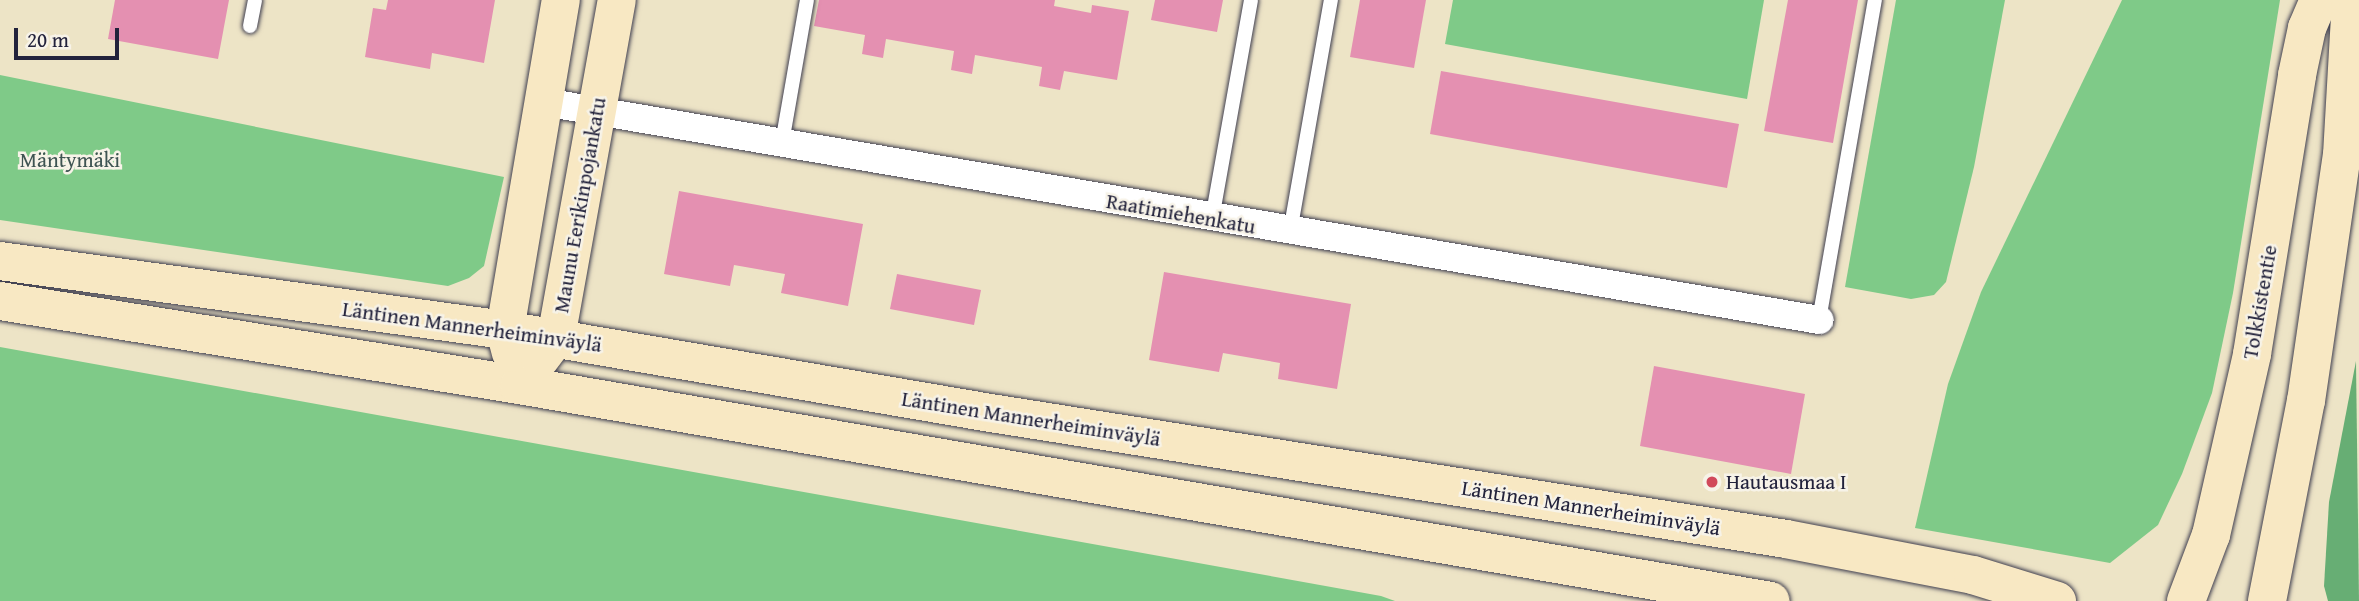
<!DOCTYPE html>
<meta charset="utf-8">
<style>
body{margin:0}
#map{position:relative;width:2359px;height:601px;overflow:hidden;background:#ede4c6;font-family:"Gentium Book Plus",serif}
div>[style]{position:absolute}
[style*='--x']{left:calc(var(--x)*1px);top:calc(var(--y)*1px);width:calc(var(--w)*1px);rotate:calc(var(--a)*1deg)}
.green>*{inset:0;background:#7fca88}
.forest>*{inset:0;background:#67ae74}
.building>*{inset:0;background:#e490b1}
.roads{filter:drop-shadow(0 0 2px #403f50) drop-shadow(0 0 2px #403f50)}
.lane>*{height:14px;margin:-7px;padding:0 7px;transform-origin:7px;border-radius:7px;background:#fff}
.street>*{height:28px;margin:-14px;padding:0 14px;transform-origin:14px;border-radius:14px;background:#fff}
.secondary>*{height:38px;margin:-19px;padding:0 19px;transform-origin:19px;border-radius:19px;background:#f8e8c3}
.dots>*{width:19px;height:19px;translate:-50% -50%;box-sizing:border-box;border:4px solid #f7f3e8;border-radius:50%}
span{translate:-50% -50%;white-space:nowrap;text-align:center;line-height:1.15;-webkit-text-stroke:5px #f7f3e8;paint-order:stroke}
.park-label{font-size:21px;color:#3e5452}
.street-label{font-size:21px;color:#22223b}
.poi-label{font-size:21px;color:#22223b}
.left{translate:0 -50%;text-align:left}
.scale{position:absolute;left:14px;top:28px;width:105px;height:32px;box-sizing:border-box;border:4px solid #22223b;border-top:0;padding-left:9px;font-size:21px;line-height:24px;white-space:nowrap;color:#22223b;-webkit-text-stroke:5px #f7f3e8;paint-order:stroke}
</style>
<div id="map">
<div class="green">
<i style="clip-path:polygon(1453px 0,1764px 0,1747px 99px,1445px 44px)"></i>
<i style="clip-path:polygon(1896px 0,2005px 0,1974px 167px,1946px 282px,1934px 295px,1911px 299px,1845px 287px)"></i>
<i style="clip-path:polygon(2122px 0,2280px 0,2233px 293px,2212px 393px,2182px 474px,2158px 525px,2110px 563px,1915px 528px,1948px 384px,1981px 292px)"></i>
<i style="clip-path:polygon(0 75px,504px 177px,484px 266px,469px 278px,448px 286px,0 220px)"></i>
<i style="clip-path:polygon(0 347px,1381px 596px,1395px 601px,0 601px)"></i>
</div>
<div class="forest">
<i style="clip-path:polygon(2356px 361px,2359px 601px,2328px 601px,2324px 586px,2329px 502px)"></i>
</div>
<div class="building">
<i style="clip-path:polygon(115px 0,229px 0,218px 59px,108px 39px)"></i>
<i style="clip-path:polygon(388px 0,495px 0,484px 63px,432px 53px,430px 69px,365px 57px,373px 8px,386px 10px)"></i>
<i style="clip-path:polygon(819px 0,1055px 0,1054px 6px,1091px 13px,1092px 5px,1129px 11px,1117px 80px,1064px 71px,1060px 90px,1039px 86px,1042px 67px,975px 55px,972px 74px,951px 70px,954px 51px,886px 39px,883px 58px,862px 54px,865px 35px,814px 26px)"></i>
<i style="clip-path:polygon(1155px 0,1223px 0,1217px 32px,1151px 20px)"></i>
<i style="clip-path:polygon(1360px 0,1426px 0,1414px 68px,1350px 57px)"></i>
<i style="clip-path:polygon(1788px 0,1858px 0,1833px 143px,1764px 131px)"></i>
<i style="clip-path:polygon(1441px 71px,1739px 124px,1727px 188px,1430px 134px)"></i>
<i style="clip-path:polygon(679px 191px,863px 224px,848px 306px,781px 293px,785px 274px,734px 265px,730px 286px,664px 274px)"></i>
<i style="clip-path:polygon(1164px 272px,1351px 304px,1337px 389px,1278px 379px,1280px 363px,1223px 353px,1219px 372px,1149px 360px)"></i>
<i style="clip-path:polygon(897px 274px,981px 290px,974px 325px,890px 309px)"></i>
<i style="clip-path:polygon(1654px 366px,1805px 394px,1791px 474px,1640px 446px)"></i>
</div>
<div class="roads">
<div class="lane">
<i style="--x:250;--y:26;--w:26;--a:-79"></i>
<i style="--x:782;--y:143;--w:145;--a:-80.1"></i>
<i style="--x:1212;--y:219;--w:222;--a:-79.9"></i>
<i style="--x:1290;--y:232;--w:236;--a:-80"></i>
<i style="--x:1819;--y:320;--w:325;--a:-80.1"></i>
</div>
<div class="street">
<i style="--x:544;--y:102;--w:1294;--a:9.7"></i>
</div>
<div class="secondary">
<i style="--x:0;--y:261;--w:510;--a:7.78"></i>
<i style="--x:505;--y:330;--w:499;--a:9.7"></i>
<i style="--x:997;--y:414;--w:799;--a:9"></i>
<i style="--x:1786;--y:539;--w:190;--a:10.9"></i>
<i style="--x:1973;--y:575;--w:88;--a:17.2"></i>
<i style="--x:0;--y:301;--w:526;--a:9.19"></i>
<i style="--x:519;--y:385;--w:1270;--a:9.79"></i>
<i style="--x:511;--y:353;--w:24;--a:-105"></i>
<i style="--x:505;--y:330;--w:335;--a:-80.4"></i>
<i style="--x:540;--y:359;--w:26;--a:-53"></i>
<i style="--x:556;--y:338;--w:343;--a:-79.8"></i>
<i style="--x:2186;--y:601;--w:71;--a:-69.3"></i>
<i style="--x:2211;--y:535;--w:186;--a:-77.2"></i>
<i style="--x:2252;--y:354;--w:283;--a:-80.8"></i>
<i style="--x:2297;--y:75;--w:48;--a:-78"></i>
<i style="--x:2307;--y:28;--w:30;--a:-67"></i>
<i style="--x:2267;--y:601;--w:204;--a:-79"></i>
<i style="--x:2306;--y:401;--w:249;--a:-81.7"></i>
<i style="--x:2342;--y:155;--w:155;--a:-86.7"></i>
</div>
</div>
<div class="dots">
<i style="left:1712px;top:482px;background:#d1495b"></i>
</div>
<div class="park-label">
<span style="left:70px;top:160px">Mäntymäki</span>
</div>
<div class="street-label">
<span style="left:580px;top:205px;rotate:-80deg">Maunu Eerikinpojankatu</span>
<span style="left:1181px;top:214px;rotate:10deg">Raatimiehenkatu</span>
<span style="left:2260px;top:302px;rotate:-80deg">Tolkkistentie</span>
<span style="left:472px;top:327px;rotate:8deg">Läntinen Mannerheiminväylä</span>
<span style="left:1031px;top:419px;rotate:9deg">Läntinen Mannerheiminväylä</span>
<span style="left:1591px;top:508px;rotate:9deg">Läntinen Mannerheiminväylä</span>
</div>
<div class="poi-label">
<span class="left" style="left:1726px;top:482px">Hautausmaa I</span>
</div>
<div class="scale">20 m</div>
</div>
